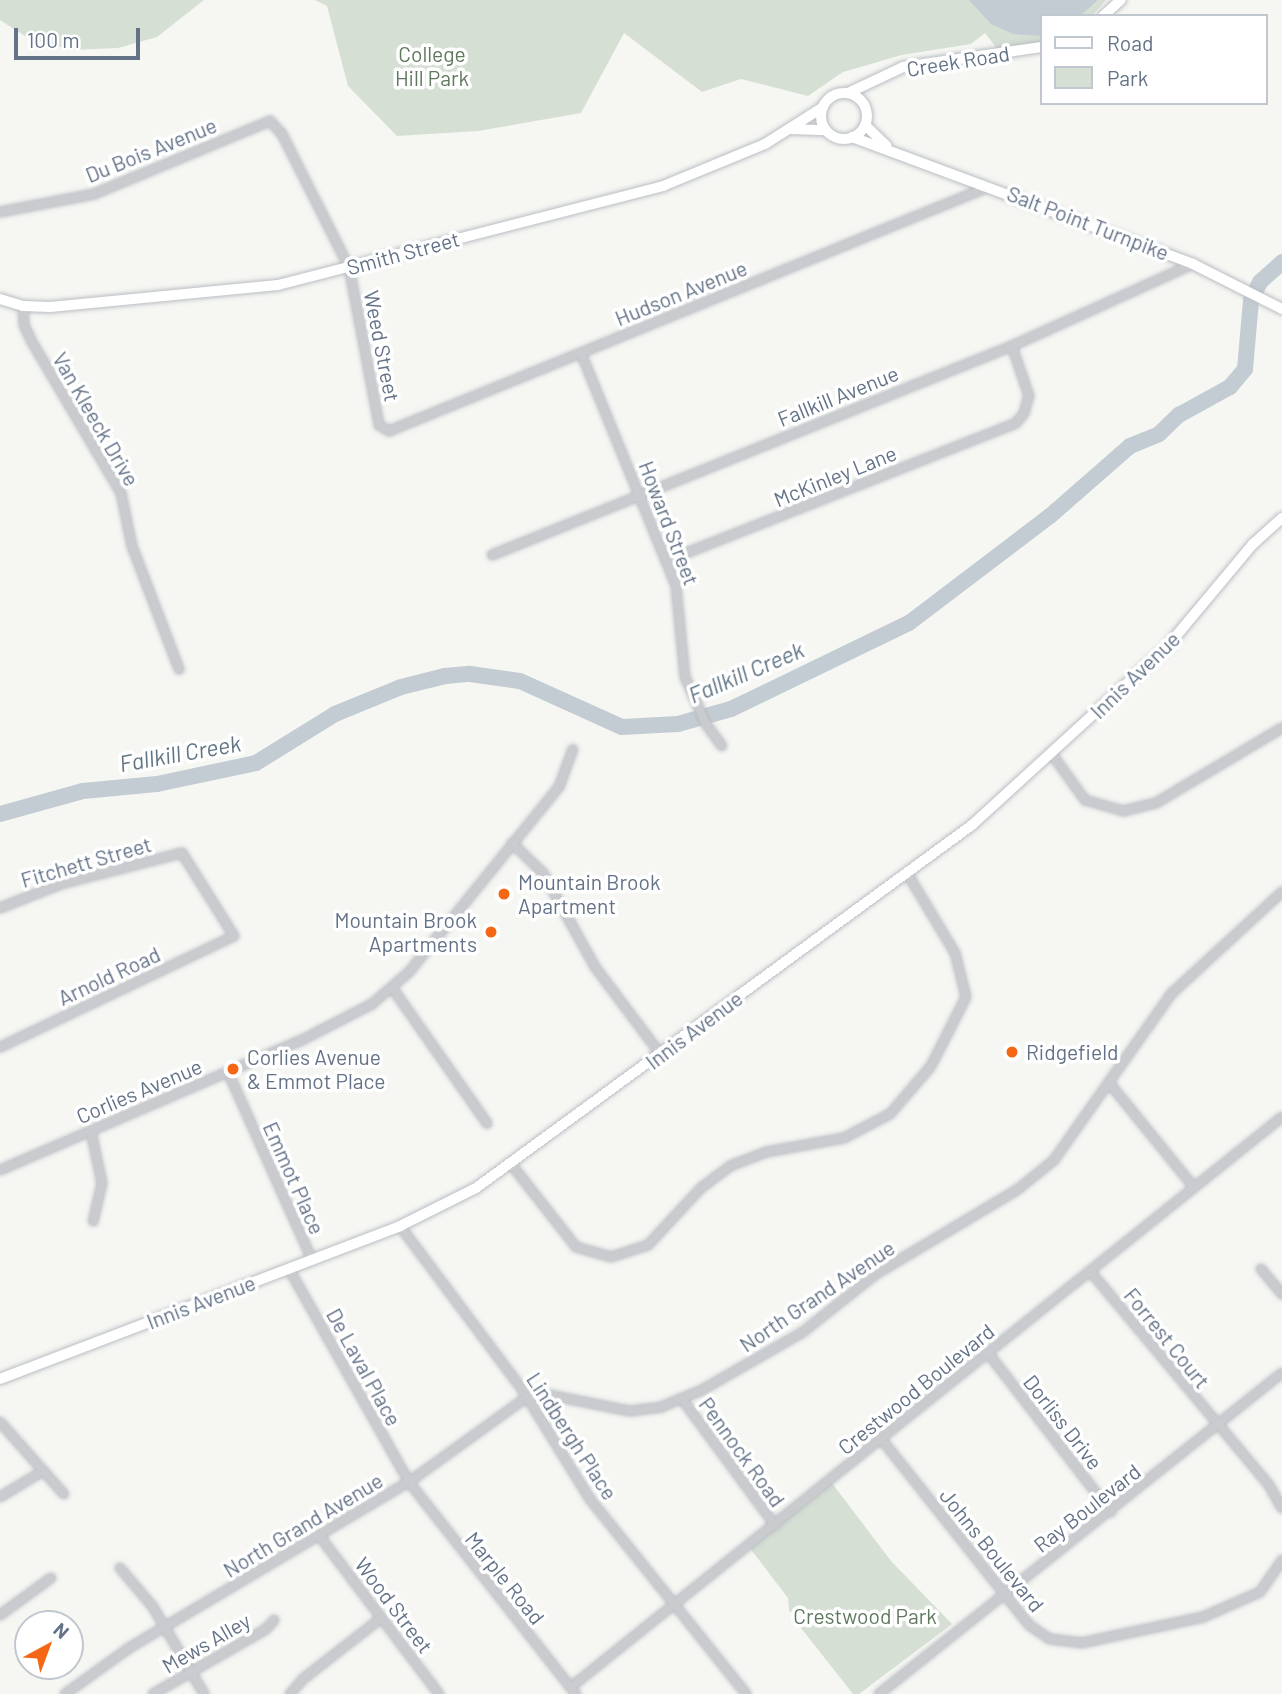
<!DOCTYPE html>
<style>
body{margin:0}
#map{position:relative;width:1282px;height:1694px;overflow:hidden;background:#f6f7f3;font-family:Barlow,sans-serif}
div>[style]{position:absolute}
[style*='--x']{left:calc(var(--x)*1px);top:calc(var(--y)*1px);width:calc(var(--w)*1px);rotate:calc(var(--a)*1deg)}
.green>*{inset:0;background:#d6dfd4}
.water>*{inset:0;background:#c4ccd3}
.river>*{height:16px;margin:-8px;padding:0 8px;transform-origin:8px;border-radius:8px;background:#c4ccd3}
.roads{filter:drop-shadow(0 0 2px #babec4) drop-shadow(0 0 2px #babec4)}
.street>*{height:8px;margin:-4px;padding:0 4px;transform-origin:4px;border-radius:4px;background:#c9cbcf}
.secondary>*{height:10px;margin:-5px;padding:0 5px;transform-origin:5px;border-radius:5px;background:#fff}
.secondary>.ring{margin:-5px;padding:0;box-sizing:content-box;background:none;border:10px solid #fff;border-radius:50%}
.dots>*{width:19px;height:19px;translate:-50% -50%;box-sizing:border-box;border:4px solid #fff;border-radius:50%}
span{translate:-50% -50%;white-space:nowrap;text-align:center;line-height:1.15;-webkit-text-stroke:7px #fff;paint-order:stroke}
.park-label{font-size:21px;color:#60795e}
.street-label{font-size:21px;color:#637287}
.poi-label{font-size:21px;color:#637287}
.left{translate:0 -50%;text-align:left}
.right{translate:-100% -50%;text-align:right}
.water-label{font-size:23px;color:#5f7483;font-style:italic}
.legend{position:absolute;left:1040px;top:14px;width:228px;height:91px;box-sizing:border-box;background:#fff;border:2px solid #c1c7cf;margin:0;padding:9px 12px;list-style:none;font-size:21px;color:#637287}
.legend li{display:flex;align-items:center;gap:14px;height:35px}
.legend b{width:35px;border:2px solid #c1c7cf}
.north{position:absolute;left:14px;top:1610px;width:70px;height:70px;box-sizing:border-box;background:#fff;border:2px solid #c1c7cf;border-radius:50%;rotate:41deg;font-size:19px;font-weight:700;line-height:28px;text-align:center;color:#637287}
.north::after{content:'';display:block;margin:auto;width:24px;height:32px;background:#f56715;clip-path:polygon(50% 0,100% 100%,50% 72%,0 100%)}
.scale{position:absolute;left:14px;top:28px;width:126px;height:32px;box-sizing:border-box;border:4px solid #637287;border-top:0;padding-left:9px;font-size:21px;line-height:24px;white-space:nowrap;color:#637287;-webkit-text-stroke:5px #fff;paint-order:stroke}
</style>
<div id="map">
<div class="green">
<i style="clip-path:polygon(0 0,204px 0,157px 37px,118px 48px,71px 50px,28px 38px,0 20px)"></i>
<i style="clip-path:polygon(315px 0,1106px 0,1092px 16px,1042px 16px,1042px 47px,1001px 54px,985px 33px,971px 44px,902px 55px,843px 72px,808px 96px,741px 79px,702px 92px,624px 33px,581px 113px,478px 131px,397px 136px,348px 86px,327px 6px)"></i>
<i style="clip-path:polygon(832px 1483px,891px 1561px,952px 1624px,859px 1694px,853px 1694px,801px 1628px,789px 1610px,788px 1598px,749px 1547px)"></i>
</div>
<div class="water">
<i style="clip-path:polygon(969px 0,1098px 0,1080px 16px,1042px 16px,1042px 36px,1013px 34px,991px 24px)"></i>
</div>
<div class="river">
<i style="--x:0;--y:814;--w:86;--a:-15.5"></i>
<i style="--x:83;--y:791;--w:74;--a:-5.4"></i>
<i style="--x:157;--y:784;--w:101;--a:-12"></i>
<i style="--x:256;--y:763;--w:93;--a:-31.8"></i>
<i style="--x:335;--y:714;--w:71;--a:-22.2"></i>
<i style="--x:401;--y:687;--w:45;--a:-14"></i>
<i style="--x:445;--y:676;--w:25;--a:-5"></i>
<i style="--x:470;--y:674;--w:50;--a:8"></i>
<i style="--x:520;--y:681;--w:112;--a:24.3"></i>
<i style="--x:622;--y:727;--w:56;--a:-3.1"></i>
<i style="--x:678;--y:724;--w:55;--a:-15.8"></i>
<i style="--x:731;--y:709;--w:198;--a:-25.8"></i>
<i style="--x:909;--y:623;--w:177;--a:-37.2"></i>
<i style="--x:1050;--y:516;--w:106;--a:-41.2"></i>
<i style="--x:1130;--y:446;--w:31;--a:-22"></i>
<i style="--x:1159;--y:434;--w:28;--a:-44"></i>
<i style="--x:1179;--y:415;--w:58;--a:-28.8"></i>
<i style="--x:1230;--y:387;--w:23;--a:-50"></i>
<i style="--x:1245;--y:369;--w:69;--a:-85"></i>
<i style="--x:1251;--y:300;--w:20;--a:-63"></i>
<i style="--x:1260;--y:282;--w:30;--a:-42"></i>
</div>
<div class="roads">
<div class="street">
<i style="--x:0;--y:212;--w:96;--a:-10.8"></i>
<i style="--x:94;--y:194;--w:191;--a:-22.5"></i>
<i style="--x:270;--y:121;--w:18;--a:47"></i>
<i style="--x:282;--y:134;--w:149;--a:63.3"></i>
<i style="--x:349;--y:267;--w:161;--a:79.2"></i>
<i style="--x:379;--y:425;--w:12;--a:31"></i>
<i style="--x:389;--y:431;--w:647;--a:-22.16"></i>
<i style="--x:23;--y:306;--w:19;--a:87"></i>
<i style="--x:24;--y:325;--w:19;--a:65"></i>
<i style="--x:32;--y:342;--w:175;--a:59.5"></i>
<i style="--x:121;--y:493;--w:54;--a:78.3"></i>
<i style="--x:132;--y:546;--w:132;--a:69.1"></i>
<i style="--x:581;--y:353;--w:252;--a:67.8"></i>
<i style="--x:676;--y:586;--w:91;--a:84.4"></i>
<i style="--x:685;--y:677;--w:51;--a:65.9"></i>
<i style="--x:706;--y:724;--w:27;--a:54"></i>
<i style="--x:492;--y:555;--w:560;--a:-21.9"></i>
<i style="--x:1012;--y:346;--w:199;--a:-24.4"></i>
<i style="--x:666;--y:561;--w:376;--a:-21.5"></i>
<i style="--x:1016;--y:423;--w:13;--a:-51"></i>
<i style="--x:1024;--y:413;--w:18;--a:-74"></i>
<i style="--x:1029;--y:396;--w:53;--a:-108.8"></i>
<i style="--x:1051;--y:753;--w:58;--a:54.1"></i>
<i style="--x:1085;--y:800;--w:40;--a:16"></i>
<i style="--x:1123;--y:811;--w:34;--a:-14"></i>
<i style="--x:1156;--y:803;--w:147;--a:-30.8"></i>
<i style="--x:512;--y:843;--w:43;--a:44.1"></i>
<i style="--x:543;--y:873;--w:107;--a:61"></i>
<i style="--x:595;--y:967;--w:110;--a:53.1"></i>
<i style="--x:0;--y:908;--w:66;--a:-21.5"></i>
<i style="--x:61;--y:884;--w:125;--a:-14.4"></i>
<i style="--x:182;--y:853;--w:98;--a:57.9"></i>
<i style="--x:234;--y:936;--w:259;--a:154.6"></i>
<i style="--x:393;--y:989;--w:164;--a:55"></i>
<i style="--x:228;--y:1072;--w:206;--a:65.9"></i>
<i style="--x:1110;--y:1084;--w:132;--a:50.9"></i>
<i style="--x:91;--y:1131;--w:53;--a:78.1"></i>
<i style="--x:102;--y:1183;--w:39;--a:103"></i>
<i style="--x:511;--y:1164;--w:105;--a:51.9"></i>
<i style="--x:576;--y:1247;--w:36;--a:16"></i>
<i style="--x:611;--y:1257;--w:39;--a:-18"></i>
<i style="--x:648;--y:1245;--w:78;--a:-47.1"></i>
<i style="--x:701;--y:1188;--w:36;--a:-37"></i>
<i style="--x:730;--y:1166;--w:39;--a:-21"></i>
<i style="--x:766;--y:1152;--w:79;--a:-10.2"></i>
<i style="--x:844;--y:1138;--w:52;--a:-27.6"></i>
<i style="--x:890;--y:1114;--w:63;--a:-49.5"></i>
<i style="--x:931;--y:1066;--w:77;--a:-63.1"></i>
<i style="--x:966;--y:997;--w:45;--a:-104"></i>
<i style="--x:955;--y:953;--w:93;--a:-121"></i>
<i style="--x:0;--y:1170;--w:329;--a:-23.3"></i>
<i style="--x:302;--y:1040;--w:79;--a:-27.2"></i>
<i style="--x:372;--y:1004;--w:49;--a:-40.9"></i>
<i style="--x:409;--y:972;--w:238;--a:-51"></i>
<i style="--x:559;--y:787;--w:40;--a:-69.8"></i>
<i style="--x:400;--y:1226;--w:204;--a:53.2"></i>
<i style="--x:522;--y:1389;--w:129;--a:58.3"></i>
<i style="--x:590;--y:1499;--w:250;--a:51.3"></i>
<i style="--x:289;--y:1269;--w:244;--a:60.6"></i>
<i style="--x:409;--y:1482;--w:270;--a:51.8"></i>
<i style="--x:1261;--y:1269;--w:33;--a:50"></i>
<i style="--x:1090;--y:1271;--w:279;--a:50.1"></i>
<i style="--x:1269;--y:1485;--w:26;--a:61"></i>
<i style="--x:988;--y:1353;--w:201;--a:52.3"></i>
<i style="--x:682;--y:1399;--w:157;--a:53.6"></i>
<i style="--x:0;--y:1422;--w:96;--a:48.4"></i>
<i style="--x:882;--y:1440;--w:236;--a:51.5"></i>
<i style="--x:1029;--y:1625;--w:25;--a:34"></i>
<i style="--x:1050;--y:1639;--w:31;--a:7"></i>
<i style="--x:1081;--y:1643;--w:125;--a:-12"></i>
<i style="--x:1203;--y:1617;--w:62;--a:-23.7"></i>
<i style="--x:1260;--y:1592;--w:39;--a:-55"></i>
<i style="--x:0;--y:1497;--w:50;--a:-31.2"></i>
<i style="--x:321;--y:1538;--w:196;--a:52.9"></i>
<i style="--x:120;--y:1568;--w:51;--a:49.8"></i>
<i style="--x:153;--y:1607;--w:101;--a:59.6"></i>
<i style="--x:0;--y:1615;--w:63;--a:-36"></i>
<i style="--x:571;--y:1687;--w:911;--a:-38.72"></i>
<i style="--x:65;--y:1694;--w:79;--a:-35.7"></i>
<i style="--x:129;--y:1648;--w:326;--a:-30.7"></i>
<i style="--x:409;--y:1482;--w:145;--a:-35.8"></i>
<i style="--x:527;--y:1397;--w:22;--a:-5"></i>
<i style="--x:549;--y:1395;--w:83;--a:11.2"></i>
<i style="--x:630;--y:1411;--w:31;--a:-7"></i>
<i style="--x:661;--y:1407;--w:44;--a:-22.5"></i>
<i style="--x:702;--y:1390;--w:116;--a:-29.9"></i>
<i style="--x:803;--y:1332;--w:93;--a:-38.5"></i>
<i style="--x:876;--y:1274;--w:164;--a:-30.8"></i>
<i style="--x:1017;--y:1190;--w:48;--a:-39"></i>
<i style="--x:1054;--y:1160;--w:203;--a:-54.8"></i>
<i style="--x:1171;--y:994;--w:151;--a:-42.6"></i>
<i style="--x:153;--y:1694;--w:130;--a:-29.9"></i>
<i style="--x:266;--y:1629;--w:12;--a:-48"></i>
<i style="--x:290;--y:1694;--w:20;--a:-49"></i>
<i style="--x:303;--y:1679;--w:99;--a:-38"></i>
<i style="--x:879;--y:1694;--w:515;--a:-38.54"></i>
</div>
<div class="secondary">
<i style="--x:1103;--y:16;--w:24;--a:-42"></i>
<i style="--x:848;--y:93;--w:61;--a:-25.3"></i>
<i style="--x:903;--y:67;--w:140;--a:-8.2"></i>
<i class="ring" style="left:821px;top:93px;width:36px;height:36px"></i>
<i style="--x:865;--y:125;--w:30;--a:44"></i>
<i style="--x:790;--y:129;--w:36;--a:2"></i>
<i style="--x:852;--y:137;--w:364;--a:20.4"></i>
<i style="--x:1193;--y:264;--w:100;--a:26.8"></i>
<i style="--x:0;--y:299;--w:24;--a:17"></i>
<i style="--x:23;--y:306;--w:27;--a:2"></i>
<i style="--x:50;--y:307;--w:229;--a:-5.5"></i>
<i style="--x:278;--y:285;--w:398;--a:-14.4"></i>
<i style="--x:663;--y:186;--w:110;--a:-22.4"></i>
<i style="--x:765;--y:144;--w:69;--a:-32.5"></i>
<i style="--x:0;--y:1379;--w:428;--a:-20.9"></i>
<i style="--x:400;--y:1226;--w:85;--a:-26.6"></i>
<i style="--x:476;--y:1188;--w:615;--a:-36.2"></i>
<i style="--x:972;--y:825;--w:263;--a:-42.4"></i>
<i style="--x:1166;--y:648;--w:136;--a:-50.1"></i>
<i style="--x:1253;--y:544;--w:39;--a:-42"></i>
</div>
</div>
<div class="dots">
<i style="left:504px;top:894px;background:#f56715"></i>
<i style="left:491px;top:932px;background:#f56715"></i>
<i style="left:1012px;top:1052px;background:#f56715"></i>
<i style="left:233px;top:1069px;background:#f56715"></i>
</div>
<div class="park-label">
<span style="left:432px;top:66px">College<br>Hill Park</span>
<span style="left:865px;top:1616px">Crestwood Park</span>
</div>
<div class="street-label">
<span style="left:958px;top:61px;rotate:-9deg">Creek Road</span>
<span style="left:151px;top:150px;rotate:-22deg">Du Bois Avenue</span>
<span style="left:1088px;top:223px;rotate:21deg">Salt Point Turnpike</span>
<span style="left:403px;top:253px;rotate:-15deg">Smith Street</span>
<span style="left:681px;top:293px;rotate:-22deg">Hudson Avenue</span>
<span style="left:382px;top:346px;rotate:79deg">Weed Street</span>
<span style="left:838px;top:396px;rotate:-22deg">Fallkill Avenue</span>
<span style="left:96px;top:419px;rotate:60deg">Van Kleeck Drive</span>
<span style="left:835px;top:476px;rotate:-22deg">McKinley Lane</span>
<span style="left:669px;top:523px;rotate:69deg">Howard Street</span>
<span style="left:1135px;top:675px;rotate:-44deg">Innis Avenue</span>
<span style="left:86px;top:862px;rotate:-16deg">Fitchett Street</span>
<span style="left:109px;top:976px;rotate:-25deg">Arnold Road</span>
<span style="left:694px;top:1030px;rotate:-37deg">Innis Avenue</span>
<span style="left:139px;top:1091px;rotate:-23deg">Corlies Avenue</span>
<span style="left:294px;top:1178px;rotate:66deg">Emmot Place</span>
<span style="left:817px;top:1296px;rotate:-34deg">North Grand Avenue</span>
<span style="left:201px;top:1302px;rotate:-21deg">Innis Avenue</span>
<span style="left:1167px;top:1338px;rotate:51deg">Forrest Court</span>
<span style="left:364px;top:1367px;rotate:61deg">De Laval Place</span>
<span style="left:916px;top:1389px;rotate:-39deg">Crestwood Boulevard</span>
<span style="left:1063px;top:1422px;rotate:52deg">Dorliss Drive</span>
<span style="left:572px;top:1436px;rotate:57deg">Lindbergh Place</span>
<span style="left:742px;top:1452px;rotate:54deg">Pennock Road</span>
<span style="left:1087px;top:1508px;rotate:-38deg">Ray Boulevard</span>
<span style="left:303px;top:1525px;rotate:-31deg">North Grand Avenue</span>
<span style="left:992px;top:1550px;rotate:51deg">Johns Boulevard</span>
<span style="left:505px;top:1578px;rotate:51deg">Marple Road</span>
<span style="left:394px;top:1605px;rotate:53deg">Wood Street</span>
<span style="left:206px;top:1643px;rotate:-30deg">Mews Alley</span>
</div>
<div class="poi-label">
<span class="left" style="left:518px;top:894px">Mountain Brook<br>Apartment</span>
<span class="right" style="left:477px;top:932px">Mountain Brook<br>Apartments</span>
<span class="left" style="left:1026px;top:1052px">Ridgefield</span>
<span class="left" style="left:247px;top:1069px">Corlies Avenue<br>&amp; Emmot Place</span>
</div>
<div class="water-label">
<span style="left:746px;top:672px;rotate:-23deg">Fallkill Creek</span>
<span style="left:180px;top:753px;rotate:-10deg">Fallkill Creek</span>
</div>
<ul class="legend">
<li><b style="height:9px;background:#fff"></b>Road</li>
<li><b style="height:19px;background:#d6dfd4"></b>Park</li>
</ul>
<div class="north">N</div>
<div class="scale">100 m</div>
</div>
